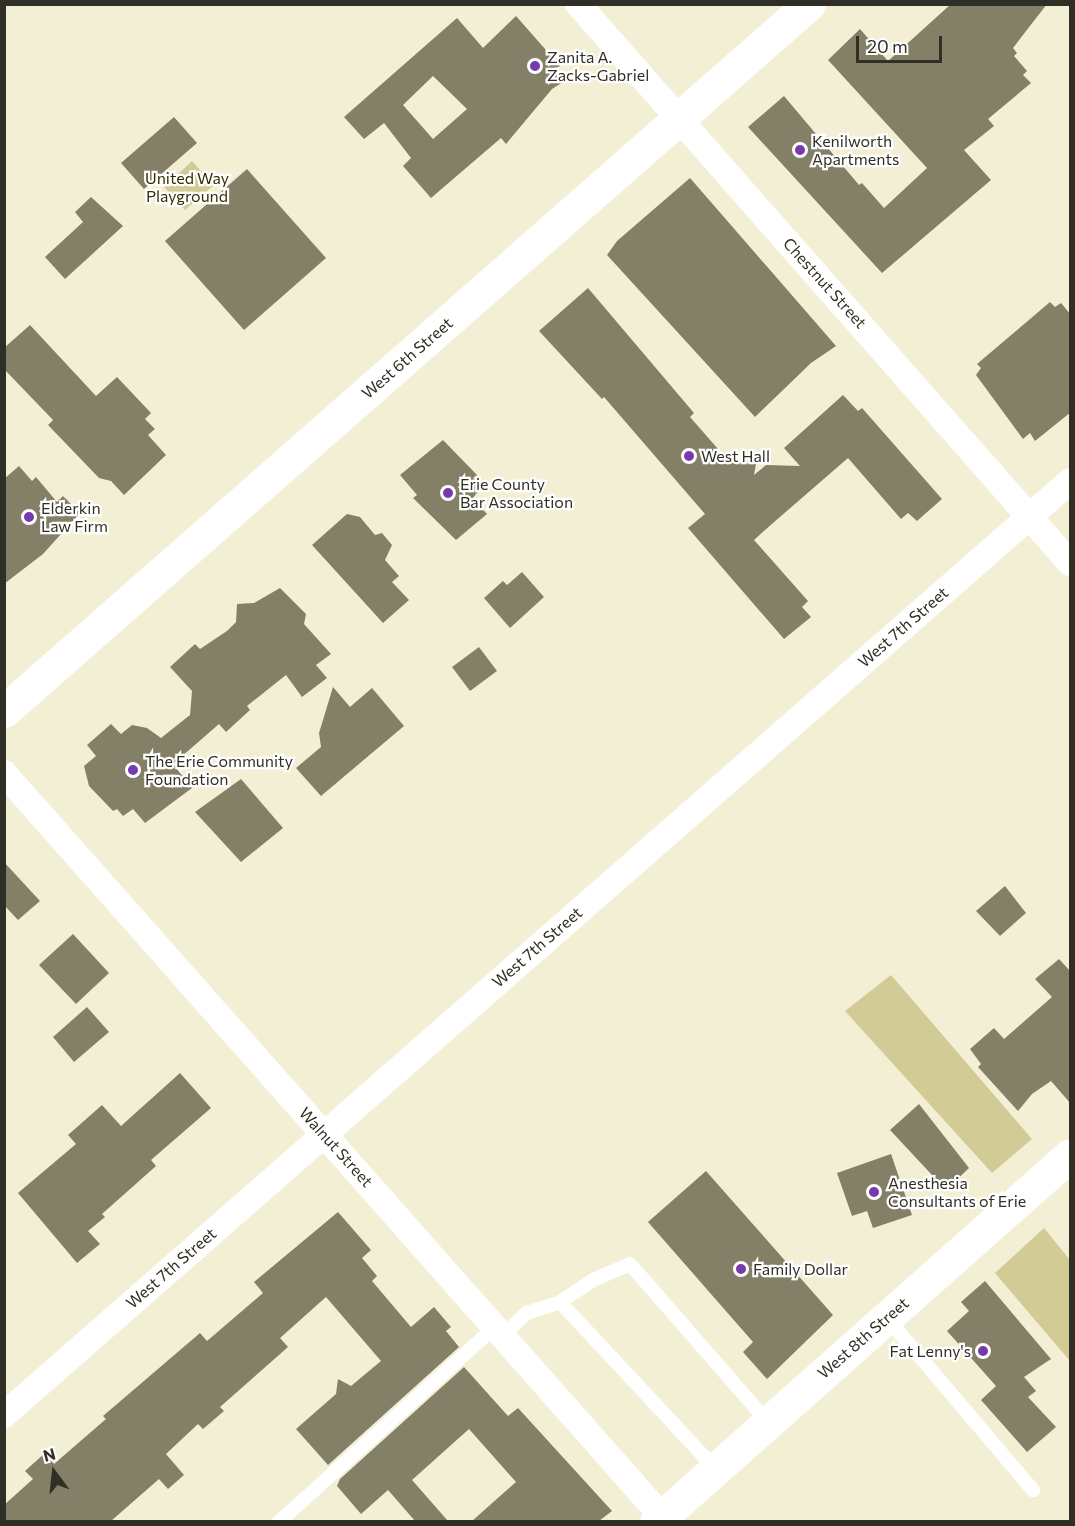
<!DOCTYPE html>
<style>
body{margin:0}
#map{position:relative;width:1075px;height:1526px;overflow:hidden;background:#f3efd5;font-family:Commissioner,sans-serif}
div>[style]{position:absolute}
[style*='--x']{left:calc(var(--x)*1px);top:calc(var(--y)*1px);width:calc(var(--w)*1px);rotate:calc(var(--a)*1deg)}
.green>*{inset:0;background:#d3cb95}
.building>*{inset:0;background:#848068}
.lane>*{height:14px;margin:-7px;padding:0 7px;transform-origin:7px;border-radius:7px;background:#fff}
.street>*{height:26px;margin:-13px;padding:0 13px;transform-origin:13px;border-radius:13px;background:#fff}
.secondary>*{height:33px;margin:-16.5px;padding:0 16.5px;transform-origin:16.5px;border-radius:16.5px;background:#fff}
.dots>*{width:16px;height:16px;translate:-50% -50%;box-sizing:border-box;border:3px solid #fff;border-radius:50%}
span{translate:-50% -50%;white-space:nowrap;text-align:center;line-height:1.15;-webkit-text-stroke:4.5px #fff;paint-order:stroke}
.poi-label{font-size:16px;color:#302f25}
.left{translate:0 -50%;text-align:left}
.right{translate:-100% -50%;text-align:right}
.park-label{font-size:16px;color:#342d00}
.street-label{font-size:16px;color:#302f25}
.frame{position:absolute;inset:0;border:6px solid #302f25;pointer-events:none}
.north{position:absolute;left:24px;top:1442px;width:60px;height:60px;-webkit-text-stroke:4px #fff;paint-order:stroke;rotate:345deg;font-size:16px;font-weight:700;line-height:24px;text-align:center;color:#302f25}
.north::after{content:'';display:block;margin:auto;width:21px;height:27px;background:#302f25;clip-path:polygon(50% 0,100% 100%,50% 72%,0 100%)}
.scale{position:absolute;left:856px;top:36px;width:86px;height:27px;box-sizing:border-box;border:3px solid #302f25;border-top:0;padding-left:8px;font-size:18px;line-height:21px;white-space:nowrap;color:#302f25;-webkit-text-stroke:4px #fff;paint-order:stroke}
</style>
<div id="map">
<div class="green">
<i style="clip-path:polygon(192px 161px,214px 185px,185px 210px,164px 187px)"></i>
<i style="clip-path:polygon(891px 975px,1032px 1139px,992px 1173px,845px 1011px)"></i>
<i style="clip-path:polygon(1044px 1228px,1070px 1260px,1070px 1361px,995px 1273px)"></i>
</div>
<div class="building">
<i style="clip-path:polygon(951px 4px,1047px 4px,1013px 48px,1017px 53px,1014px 56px,1027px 71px,1023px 75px,1031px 83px,988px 119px,994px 126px,964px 150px,991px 180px,882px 273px,748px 127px,784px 96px,859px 185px,862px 183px,884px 208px,927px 168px,828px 60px,860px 29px,888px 61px)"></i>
<i style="clip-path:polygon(evenodd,516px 16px,560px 66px,556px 68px,566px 80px,552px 89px,506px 144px,501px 138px,431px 198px,403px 166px,411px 158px,384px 123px,364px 139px,344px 117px,457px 18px,483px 48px,516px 16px,433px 76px,467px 109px,433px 139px,403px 105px,433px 76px)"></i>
<i style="clip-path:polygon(174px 117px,197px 143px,144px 189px,121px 163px)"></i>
<i style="clip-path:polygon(247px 169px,326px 258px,244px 330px,165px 241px)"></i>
<i style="clip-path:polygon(690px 178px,836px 346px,811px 363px,755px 417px,607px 255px,617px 241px)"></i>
<i style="clip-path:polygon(91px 197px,123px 226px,65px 279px,45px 257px,83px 222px,75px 212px)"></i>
<i style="clip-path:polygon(588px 288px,694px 413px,690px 417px,718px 449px,705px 460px,756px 464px,754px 475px,766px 465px,800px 466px,784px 448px,843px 395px,858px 411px,862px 408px,942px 499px,917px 521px,908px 513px,901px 519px,848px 458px,773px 523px,754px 540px,808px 601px,802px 607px,811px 617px,784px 639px,688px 528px,705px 514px,604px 397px,602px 399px,539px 331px)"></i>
<i style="clip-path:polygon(1050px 302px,1055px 307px,1061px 303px,1071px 315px,1071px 412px,1035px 441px,1030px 433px,1023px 439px,976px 375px,981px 368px,977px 364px)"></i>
<i style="clip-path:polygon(30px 325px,96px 396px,117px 377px,151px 413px,145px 419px,155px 429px,148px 435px,166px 455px,124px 495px,111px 481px,99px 478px,48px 425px,53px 420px,4px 369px,4px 348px)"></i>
<i style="clip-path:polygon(443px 440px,477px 475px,473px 478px,481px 487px,473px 498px,487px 514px,456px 540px,413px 498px,417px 495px,400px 475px)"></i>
<i style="clip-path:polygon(19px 466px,32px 481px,36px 477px,57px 502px,63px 496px,80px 513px,43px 554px,4px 584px,4px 479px)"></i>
<i style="clip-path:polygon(347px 514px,360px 517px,375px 535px,382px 533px,392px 545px,385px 560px,399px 576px,392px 582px,409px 600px,383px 623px,312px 545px)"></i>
<i style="clip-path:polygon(522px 572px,544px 597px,510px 628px,484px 598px,503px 581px,507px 585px)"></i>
<i style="clip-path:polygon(280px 588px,306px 614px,304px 624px,331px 654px,316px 665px,327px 678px,302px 697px,286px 675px,247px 706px,250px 710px,226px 732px,219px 724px,173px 764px,192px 788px,145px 823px,133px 809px,123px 816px,117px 809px,113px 811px,89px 786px,84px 766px,96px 756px,87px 745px,111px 724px,121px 734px,132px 725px,147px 728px,161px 738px,190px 715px,192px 691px,170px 667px,195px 644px,200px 649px,227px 631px,236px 622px,237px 604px,254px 603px)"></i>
<i style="clip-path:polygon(479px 647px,497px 671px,470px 691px,452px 667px)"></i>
<i style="clip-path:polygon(333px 687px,350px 707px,372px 688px,404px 726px,321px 796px,296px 768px,321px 747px,319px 733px)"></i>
<i style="clip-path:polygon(241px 779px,283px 828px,241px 862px,195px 812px)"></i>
<i style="clip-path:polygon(4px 862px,40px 901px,18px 920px,4px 905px)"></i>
<i style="clip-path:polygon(1005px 886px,1026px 913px,1000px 936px,976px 911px)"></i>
<i style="clip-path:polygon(73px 934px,109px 973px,76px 1004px,39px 965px)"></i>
<i style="clip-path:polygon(1059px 959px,1071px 972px,1071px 1104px,1051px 1081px,1032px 1094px,1018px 1111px,978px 1067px,981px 1064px,970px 1049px,994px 1028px,1004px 1039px,1052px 997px,1035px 979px)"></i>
<i style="clip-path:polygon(87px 1007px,109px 1032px,74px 1062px,53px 1037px)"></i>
<i style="clip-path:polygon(180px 1073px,211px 1108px,151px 1160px,156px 1166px,102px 1214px,105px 1217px,88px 1231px,100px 1244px,77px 1263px,18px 1193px,76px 1144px,68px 1135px,102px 1105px,121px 1126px)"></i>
<i style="clip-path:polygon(919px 1104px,969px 1168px,946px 1190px,890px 1130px)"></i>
<i style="clip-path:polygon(891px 1154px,912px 1215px,873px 1228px,867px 1211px,852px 1216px,837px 1173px)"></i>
<i style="clip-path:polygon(706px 1171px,833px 1315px,767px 1379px,743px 1352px,753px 1342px,648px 1222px)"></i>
<i style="clip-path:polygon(338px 1212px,371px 1250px,362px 1258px,377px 1276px,372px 1281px,411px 1327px,434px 1307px,451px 1327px,446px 1331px,459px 1347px,328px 1465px,296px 1429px,336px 1394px,338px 1379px,351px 1386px,381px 1361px,326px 1297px,280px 1338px,288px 1347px,220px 1407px,224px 1411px,203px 1429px,198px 1424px,166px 1454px,184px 1475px,168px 1489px,159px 1479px,111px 1521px,4px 1521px,4px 1505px,33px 1479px,25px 1471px,45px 1453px,54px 1464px,106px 1419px,103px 1416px,200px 1333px,207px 1341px,263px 1293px,254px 1282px)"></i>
<i style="clip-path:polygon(985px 1281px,1051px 1359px,1024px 1377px,1036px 1391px,1028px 1397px,1056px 1427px,1027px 1452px,981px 1400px,996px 1386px,947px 1331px,969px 1311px,961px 1302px)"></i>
<i style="clip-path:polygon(464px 1367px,508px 1416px,518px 1408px,612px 1511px,599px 1521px,472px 1521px,516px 1482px,469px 1429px,412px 1480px,448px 1521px,415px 1521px,388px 1490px,361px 1514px,337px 1486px,340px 1479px)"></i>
</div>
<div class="lane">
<i style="--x:560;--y:1302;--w:229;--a:47"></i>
<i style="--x:887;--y:1318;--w:226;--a:49.7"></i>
<i style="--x:503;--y:1335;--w:33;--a:-43"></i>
<i style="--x:527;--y:1313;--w:35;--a:-18"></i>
<i style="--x:560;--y:1302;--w:42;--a:-33.3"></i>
<i style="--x:595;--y:1279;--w:38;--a:-23"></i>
<i style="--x:630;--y:1264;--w:210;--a:48.9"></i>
<i style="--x:279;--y:1522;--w:291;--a:-42.1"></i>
</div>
<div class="street">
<i style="--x:578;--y:4;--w:745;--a:48.65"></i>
<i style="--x:4;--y:773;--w:1000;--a:48.49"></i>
<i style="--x:4;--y:1415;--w:1417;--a:-41.22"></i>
</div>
<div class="secondary">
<i style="--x:4;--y:711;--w:1071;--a:-41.29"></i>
<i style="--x:656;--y:1522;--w:553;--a:-41.56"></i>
</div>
<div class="dots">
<i style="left:535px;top:66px;background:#7639ae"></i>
<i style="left:800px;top:150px;background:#7639ae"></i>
<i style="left:689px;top:456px;background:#7639ae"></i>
<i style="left:448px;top:493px;background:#7639ae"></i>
<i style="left:29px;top:517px;background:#7639ae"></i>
<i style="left:133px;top:770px;background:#7639ae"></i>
<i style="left:874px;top:1192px;background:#7639ae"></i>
<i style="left:741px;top:1269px;background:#7639ae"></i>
<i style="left:983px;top:1351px;background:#7639ae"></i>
</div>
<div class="poi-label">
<span class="left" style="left:547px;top:66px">Zanita A.<br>Zacks-Gabriel</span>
<span class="left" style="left:812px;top:150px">Kenilworth<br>Apartments</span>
<span class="left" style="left:701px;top:456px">West Hall</span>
<span class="left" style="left:460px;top:493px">Erie County<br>Bar Association</span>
<span class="left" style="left:41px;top:517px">Elderkin<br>Law Firm</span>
<span class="left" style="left:145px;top:770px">The Erie Community<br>Foundation</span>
<span class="left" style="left:888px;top:1192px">Anesthesia<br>Consultants of Erie</span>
<span class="left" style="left:753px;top:1269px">Family Dollar</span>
<span class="right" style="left:971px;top:1351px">Fat Lenny's</span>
</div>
<div class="park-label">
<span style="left:187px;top:187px">United Way<br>Playground</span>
</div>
<div class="street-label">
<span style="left:825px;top:283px;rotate:48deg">Chestnut Street</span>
<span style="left:407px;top:358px;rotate:-41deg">West 6th Street</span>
<span style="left:903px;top:627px;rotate:-41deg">West 7th Street</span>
<span style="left:537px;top:947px;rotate:-41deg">West 7th Street</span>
<span style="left:336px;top:1147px;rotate:48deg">Walnut Street</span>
<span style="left:171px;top:1268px;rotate:-41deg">West 7th Street</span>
<span style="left:863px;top:1338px;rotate:-41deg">West 8th Street</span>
</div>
<div class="frame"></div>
<div class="north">N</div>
<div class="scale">20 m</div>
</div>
